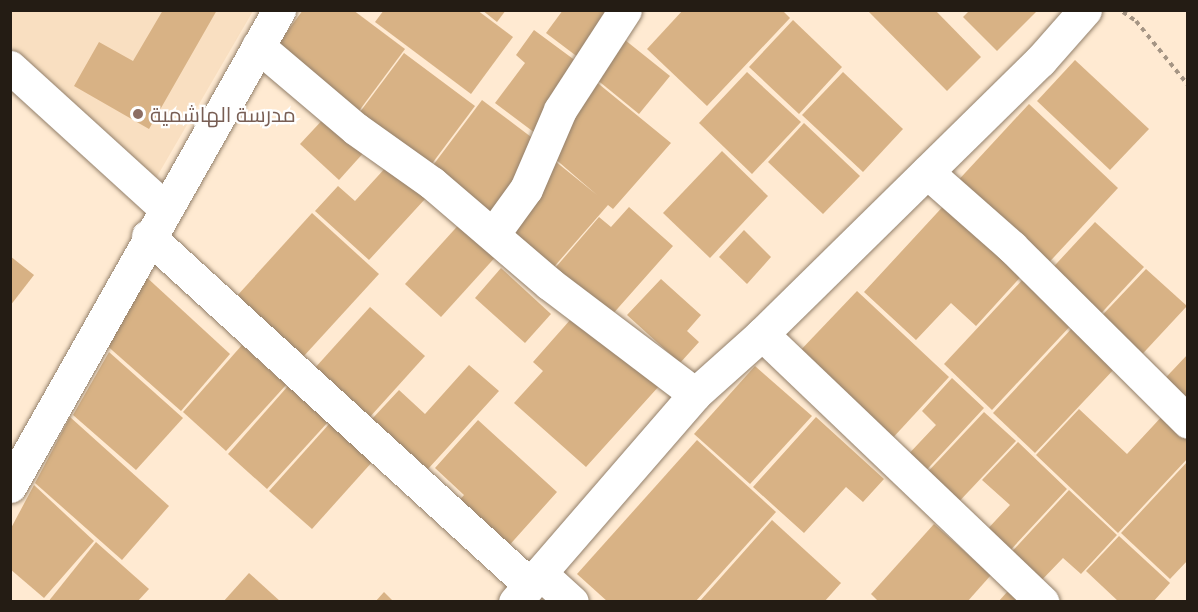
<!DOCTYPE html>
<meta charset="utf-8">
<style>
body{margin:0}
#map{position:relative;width:1198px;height:612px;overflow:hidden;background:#ffead2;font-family:"Exo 2",Cairo,sans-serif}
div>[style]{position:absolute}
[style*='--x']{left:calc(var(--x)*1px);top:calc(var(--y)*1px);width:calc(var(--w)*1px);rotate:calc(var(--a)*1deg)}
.built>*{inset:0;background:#f9dfc1}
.building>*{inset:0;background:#d8b285}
.path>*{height:4px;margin-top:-2px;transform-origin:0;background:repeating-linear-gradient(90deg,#a59584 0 4.5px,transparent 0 9px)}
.roads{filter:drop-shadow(0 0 2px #93806b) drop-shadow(0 0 2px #93806b)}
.street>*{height:33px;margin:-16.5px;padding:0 16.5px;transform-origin:16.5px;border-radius:16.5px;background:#fff}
.dots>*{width:16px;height:16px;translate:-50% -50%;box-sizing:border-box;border:3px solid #fff;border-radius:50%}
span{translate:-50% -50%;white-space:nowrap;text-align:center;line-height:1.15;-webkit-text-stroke:4.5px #fff;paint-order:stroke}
.education-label{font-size:21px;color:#785e54}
.left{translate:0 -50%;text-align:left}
.frame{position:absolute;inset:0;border:12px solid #241c14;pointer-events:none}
</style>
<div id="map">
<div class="built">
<i style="clip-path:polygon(10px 11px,253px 11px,155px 180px,11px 47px)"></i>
</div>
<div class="building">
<i style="clip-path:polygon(163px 10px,217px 10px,149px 129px,74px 86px,99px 42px,133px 61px)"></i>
<i style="clip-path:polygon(303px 10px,353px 10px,405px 49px,356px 115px,272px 52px)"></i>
<i style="clip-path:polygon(384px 10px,477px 10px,513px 37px,471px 94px,375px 22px)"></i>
<i style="clip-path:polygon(482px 10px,506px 10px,497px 22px)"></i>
<i style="clip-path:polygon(563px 10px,621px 10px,583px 61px,546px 33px)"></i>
<i style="clip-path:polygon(683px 10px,782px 10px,790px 18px,707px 106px,647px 49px)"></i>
<i style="clip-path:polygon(867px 10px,935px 10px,981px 57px,947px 91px)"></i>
<i style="clip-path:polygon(970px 10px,1038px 10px,997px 51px,963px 17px)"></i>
<i style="clip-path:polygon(793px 20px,842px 67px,799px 114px,749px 67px)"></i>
<i style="clip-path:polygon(534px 30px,584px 67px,535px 133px,495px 103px,525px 63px,516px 55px)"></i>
<i style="clip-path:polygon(620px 36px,670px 76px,639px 114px,590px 74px)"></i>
<i style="clip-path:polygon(404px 53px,475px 106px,428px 169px,357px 116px)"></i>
<i style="clip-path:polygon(1075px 60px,1149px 129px,1110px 170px,1037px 101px)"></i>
<i style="clip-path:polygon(747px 72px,801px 122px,752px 174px,699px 123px)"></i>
<i style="clip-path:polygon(843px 72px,903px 129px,863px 172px,802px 115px)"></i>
<i style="clip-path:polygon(589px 76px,671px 143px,613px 209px,608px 205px,553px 268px,503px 225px,550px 157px,597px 195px,546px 151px)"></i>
<i style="clip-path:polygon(482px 100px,543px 146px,493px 214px,431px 168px)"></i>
<i style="clip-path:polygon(1029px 104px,1118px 188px,1042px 270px,953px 186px)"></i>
<i style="clip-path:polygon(327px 115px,366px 150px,339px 180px,300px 144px)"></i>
<i style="clip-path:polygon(804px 123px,860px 176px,823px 214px,768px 162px)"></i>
<i style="clip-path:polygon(722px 151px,768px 196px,710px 258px,663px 213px)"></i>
<i style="clip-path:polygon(388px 165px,425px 199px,369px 260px,315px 211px,338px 186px,355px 201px)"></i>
<i style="clip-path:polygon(948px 201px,1025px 272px,976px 326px,951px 303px,916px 340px,864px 292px)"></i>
<i style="clip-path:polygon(629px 207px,673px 246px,611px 316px,556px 267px,599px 217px,611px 227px)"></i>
<i style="clip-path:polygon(312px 213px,379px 274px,303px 357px,236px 297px)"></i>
<i style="clip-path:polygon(463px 220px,499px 253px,441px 317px,405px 284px)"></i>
<i style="clip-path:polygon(1095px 222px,1144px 267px,1094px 321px,1045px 276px)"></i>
<i style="clip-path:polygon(744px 230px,771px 257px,747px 284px,719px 257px)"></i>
<i style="clip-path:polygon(10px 256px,34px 275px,10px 306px)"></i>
<i style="clip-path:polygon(501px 268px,551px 314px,525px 343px,475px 298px)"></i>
<i style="clip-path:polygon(1146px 269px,1187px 306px,1134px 363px,1093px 325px)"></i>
<i style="clip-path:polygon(143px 274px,230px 354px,181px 411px,104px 343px)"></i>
<i style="clip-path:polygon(1026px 276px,1074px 322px,992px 410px,944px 364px)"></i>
<i style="clip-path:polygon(661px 279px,701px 315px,687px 331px,699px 342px,680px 363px,627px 315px)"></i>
<i style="clip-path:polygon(857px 291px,949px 377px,889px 442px,796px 355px)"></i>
<i style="clip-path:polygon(370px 307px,425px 356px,369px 418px,314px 369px)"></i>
<i style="clip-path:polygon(578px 311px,660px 385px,586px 467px,514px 403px,543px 371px,533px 362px)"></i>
<i style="clip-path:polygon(1074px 326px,1117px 366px,1035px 453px,993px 413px)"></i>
<i style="clip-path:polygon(242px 345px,286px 385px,226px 451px,183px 412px)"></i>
<i style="clip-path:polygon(109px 352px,183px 418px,136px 470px,73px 415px)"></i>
<i style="clip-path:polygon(1188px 354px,1188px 419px,1155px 389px)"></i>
<i style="clip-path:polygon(469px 365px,499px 391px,428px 469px,372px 419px,399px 390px,425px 414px)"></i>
<i style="clip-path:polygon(755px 366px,812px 416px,750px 484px,694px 434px)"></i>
<i style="clip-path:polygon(952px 378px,984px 408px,920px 477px,903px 460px,936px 425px,922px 411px)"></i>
<i style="clip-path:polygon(288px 386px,328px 422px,267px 489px,228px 454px)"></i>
<i style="clip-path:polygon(1079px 409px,1127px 454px,1165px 413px,1188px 435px,1188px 458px,1118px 533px,1036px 455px)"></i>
<i style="clip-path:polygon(984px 412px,1016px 441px,954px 507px,922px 478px)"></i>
<i style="clip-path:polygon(70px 417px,169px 506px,122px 560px,35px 483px)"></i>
<i style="clip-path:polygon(816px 417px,884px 479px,863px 502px,846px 487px,804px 533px,753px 487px)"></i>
<i style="clip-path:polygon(478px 420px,557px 492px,506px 549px,456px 504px,464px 495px,435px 468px)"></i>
<i style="clip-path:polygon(330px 423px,373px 461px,312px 529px,269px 491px)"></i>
<i style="clip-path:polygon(697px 440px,776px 512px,695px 602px,608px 602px,577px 574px)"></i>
<i style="clip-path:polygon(1018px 442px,1067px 489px,1005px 556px,982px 535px,1010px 505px,982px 480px)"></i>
<i style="clip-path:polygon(1188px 461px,1188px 560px,1170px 579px,1121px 533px)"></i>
<i style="clip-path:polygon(34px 485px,94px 541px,44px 598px,10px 569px,10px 530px)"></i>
<i style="clip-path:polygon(1069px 490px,1117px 535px,1081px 574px,1063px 558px,1037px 585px,1007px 557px)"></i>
<i style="clip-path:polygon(772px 520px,841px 583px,824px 602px,699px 602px)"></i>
<i style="clip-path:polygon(934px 524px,991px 575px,967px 602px,879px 602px,871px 594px)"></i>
<i style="clip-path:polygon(1119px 536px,1170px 583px,1153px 602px,1119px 602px,1086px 571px)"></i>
<i style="clip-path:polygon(96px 542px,149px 589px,137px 602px,48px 602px)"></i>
<i style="clip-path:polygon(249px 573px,281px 602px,223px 602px)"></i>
<i style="clip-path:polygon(1008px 591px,1020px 602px,998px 602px)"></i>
<i style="clip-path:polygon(384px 592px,394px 602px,375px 602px)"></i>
</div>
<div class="path">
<i style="--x:1123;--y:12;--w:16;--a:35"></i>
<i style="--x:1136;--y:21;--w:82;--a:50.9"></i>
</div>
<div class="roads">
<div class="street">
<i style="--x:258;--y:46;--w:128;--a:40.3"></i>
<i style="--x:356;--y:129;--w:93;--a:35.4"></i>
<i style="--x:432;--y:183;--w:155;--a:40.6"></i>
<i style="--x:550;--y:284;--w:182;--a:37.2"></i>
<i style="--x:10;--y:67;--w:210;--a:42.3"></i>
<i style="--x:927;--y:172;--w:113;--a:41.4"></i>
<i style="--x:1012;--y:247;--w:248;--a:44.8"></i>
<i style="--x:494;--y:233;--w:54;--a:-54"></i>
<i style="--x:526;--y:189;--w:86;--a:-66.7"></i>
<i style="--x:560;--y:110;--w:119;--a:-57"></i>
<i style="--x:148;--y:236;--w:517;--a:42.42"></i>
<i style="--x:762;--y:334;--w:388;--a:43.7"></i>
<i style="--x:10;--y:486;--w:547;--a:-60.53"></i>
<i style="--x:540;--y:573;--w:43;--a:42.2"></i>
<i style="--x:515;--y:602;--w:275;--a:-49.1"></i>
<i style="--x:695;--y:394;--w:90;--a:-41.8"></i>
<i style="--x:762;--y:334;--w:390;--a:-44.5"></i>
<i style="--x:1040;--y:61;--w:68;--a:-48.6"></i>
</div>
</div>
<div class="dots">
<i style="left:138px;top:114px;background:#8d6e63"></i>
</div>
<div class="education-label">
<span class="left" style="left:150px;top:114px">مدرسة الهاشمية</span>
</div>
<div class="frame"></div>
</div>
